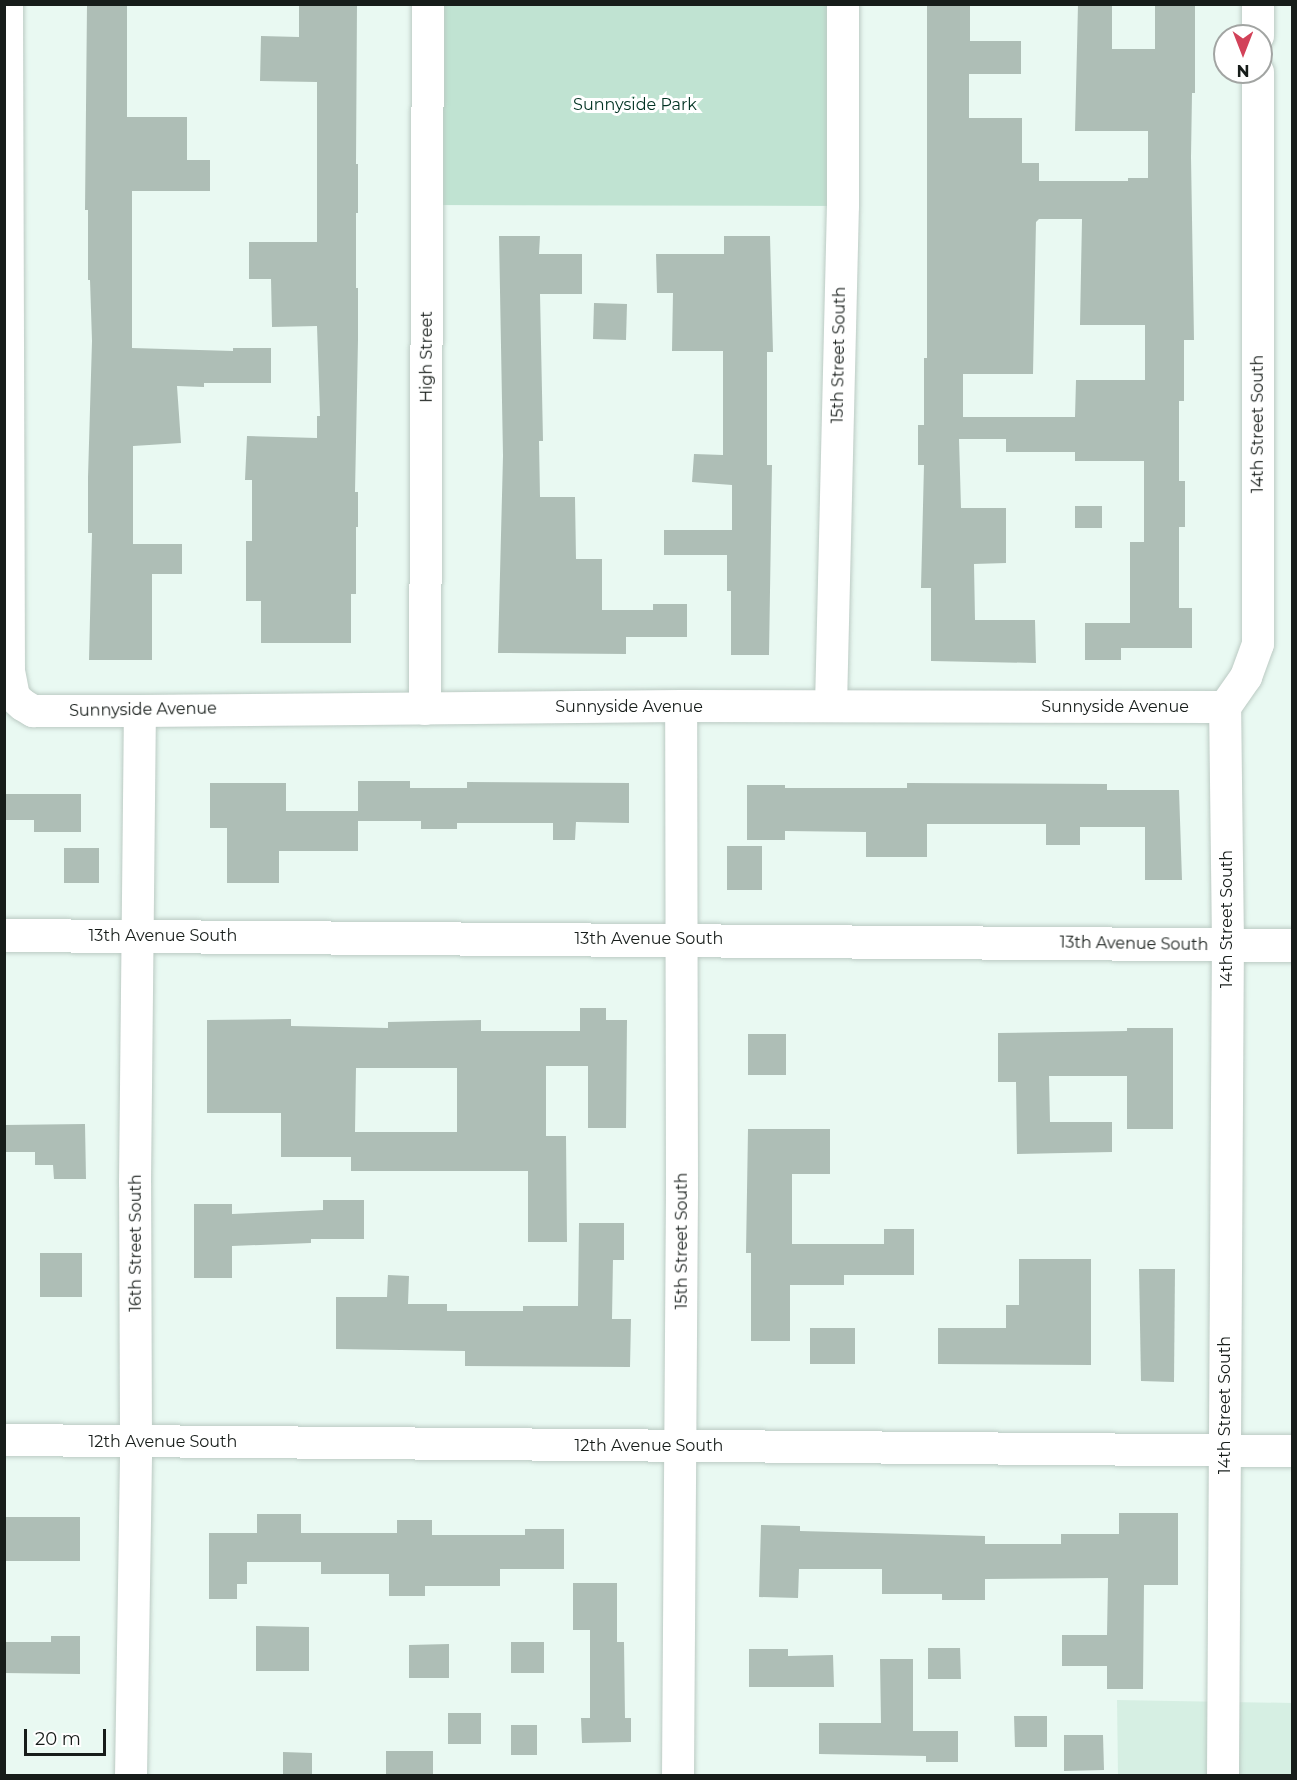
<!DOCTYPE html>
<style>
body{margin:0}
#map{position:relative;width:1297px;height:1780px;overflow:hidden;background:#e9f9f2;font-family:Montserrat,sans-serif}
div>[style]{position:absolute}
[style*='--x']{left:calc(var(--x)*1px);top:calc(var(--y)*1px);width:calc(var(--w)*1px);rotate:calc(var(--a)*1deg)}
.built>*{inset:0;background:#d6efe3}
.green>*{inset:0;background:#c0e3d2}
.building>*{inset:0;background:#aebeb6}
.roads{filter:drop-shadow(0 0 2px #bbcac3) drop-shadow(0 0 2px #bbcac3)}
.minor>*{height:32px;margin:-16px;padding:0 16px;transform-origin:16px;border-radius:16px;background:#fff}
.tertiary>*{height:33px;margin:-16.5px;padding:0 16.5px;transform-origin:16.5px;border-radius:16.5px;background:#fff}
span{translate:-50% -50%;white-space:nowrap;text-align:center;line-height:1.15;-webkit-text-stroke:6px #fff;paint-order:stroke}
.park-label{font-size:16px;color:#003222}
.street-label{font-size:16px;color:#171d1a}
.frame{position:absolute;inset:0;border:6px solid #171d1a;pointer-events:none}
.north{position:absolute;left:1213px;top:24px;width:60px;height:60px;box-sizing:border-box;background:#fff;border:2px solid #a2a5a3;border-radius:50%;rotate:180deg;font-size:16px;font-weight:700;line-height:24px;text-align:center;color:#171d1a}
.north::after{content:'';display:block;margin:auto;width:21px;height:27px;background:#d24259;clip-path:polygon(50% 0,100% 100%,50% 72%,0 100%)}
.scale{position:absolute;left:24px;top:1729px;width:82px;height:27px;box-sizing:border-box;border:3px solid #171d1a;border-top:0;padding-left:8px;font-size:18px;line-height:21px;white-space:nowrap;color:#171d1a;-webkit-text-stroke:4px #fff;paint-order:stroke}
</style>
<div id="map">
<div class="built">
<i style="clip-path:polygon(1117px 1700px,1292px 1703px,1292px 1775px,1118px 1775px)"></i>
</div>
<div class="green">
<i style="clip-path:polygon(428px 5px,843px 5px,843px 206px,428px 205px)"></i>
</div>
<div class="building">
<i style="clip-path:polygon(87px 4px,127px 4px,127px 117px,187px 117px,187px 160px,210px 160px,210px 191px,132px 191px,132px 348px,233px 351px,233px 348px,271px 348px,271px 383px,204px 383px,204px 387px,177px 386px,181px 443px,133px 446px,133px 544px,182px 544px,182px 574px,152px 574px,152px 660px,89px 660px,92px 533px,88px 533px,88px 477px,92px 341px,90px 280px,88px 280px,88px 210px,85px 210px)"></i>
<i style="clip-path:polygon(299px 4px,357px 4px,356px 164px,358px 164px,358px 213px,356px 213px,356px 288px,358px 288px,358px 340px,355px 492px,358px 492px,358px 527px,356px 527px,356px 594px,351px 594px,351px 643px,261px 643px,261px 601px,246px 601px,246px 541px,252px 541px,252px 480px,245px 480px,247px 436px,317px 438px,317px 416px,320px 416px,317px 326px,272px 327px,271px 279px,249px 279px,249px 242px,317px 242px,317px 82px,260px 81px,261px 36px,299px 37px)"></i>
<i style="clip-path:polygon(evenodd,927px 4px,970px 4px,970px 41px,1021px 41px,1021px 74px,969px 74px,969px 118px,1022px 118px,1022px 163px,1039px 163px,1039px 181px,1128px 181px,1128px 178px,1148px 178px,1148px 131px,1075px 131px,1078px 4px,1112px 4px,1112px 49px,1155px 49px,1155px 4px,1195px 4px,1195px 93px,1192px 93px,1191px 157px,1194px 340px,1184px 340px,1184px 401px,1179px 401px,1179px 481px,1185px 481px,1185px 527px,1179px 527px,1179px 608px,1192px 608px,1192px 648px,1121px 648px,1121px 660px,1085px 660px,1085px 623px,1130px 623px,1130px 542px,1144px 542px,1144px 461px,1075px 461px,1075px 452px,1006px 452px,1006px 439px,959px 439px,961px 508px,1006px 508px,1006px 563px,974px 564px,975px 620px,1035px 620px,1036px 663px,931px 661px,931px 588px,921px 588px,924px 465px,918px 465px,918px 425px,924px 425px,924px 358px,927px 358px,927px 4px,1039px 219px,1082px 219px,1080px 325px,1145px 325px,1145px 380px,1076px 380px,1075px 417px,963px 417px,963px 374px,1033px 374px,1036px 222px,1039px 219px)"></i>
<i style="clip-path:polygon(499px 236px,540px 236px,539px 254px,582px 254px,582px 294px,540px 294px,543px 441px,539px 441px,540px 497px,575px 497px,576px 559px,602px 559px,602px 610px,653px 610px,653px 604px,687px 604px,687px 637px,626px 637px,626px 654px,498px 653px,503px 456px)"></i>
<i style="clip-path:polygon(724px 236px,770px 236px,773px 352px,767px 352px,767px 465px,772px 465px,769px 655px,731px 655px,731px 591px,727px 591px,727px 555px,664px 555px,664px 530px,732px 530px,732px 485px,692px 482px,694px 454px,723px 455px,723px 351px,672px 351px,673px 293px,657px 293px,656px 254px,724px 254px)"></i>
<i style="clip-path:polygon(594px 303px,627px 304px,626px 340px,593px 339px)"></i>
<i style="clip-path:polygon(1075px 506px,1102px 506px,1102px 528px,1075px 528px)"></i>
<i style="clip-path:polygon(358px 781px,410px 781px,410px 788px,467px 788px,467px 782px,629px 783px,629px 823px,576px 822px,575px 840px,553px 840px,553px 823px,457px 823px,457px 829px,421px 829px,421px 821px,358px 821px,358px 851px,279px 851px,279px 883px,227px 883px,227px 828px,210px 828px,210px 783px,286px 783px,286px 811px,358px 811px)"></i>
<i style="clip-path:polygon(907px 783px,1107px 784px,1107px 790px,1179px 790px,1182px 880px,1145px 880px,1145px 827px,1080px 827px,1080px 845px,1046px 845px,1046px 824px,927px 824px,927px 857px,866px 857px,866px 832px,785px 831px,785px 840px,747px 840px,747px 785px,785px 785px,785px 788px,907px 788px)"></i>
<i style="clip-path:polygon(4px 794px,81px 794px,81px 832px,34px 832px,34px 820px,4px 820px)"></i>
<i style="clip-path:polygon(727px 846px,762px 846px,762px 890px,727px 890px)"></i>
<i style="clip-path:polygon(64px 848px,99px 848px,99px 883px,64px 883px)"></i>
<i style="clip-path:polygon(evenodd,580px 1008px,606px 1008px,606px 1020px,627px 1020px,626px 1128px,588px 1128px,588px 1066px,546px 1066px,546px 1136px,566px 1136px,567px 1242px,528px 1242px,528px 1171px,351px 1171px,351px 1157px,281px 1157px,281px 1113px,207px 1113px,207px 1020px,291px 1019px,291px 1026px,388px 1028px,388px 1022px,481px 1020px,481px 1031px,580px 1031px,580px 1008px,356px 1068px,457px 1068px,457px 1132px,355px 1132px,356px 1068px)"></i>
<i style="clip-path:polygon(1127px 1028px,1173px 1028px,1173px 1129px,1127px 1129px,1127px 1076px,1049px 1076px,1050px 1122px,1112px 1122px,1112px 1152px,1017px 1154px,1016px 1082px,998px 1082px,998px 1033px,1127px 1031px)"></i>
<i style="clip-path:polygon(748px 1034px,786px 1034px,786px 1075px,748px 1075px)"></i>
<i style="clip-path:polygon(85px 1124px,86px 1179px,54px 1179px,53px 1165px,35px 1165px,35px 1152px,4px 1152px,4px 1125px)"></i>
<i style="clip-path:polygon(748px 1129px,830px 1129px,830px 1174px,792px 1174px,792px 1244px,884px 1244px,884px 1229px,914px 1229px,914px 1275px,844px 1275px,844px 1285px,790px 1285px,790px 1341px,751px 1341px,751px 1253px,746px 1253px)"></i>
<i style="clip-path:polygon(323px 1200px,364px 1200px,364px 1239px,311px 1239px,311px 1243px,232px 1246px,232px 1278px,194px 1278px,194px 1204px,232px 1204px,232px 1214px,323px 1210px)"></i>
<i style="clip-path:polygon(579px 1223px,624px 1223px,624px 1260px,613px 1260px,612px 1319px,631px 1319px,630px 1367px,465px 1366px,465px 1351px,336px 1349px,336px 1297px,387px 1297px,388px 1275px,409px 1276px,408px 1304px,447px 1304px,447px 1311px,523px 1311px,523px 1306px,578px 1306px)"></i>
<i style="clip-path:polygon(40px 1253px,82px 1253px,82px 1297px,40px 1297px)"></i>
<i style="clip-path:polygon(1019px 1259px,1091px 1259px,1091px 1365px,938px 1364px,938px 1328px,1006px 1328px,1006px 1305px,1019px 1305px)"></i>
<i style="clip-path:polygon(1139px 1269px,1175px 1269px,1174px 1382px,1141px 1381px)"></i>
<i style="clip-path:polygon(810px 1328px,855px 1328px,855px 1364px,810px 1364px)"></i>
<i style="clip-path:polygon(1119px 1513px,1178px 1513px,1178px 1585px,1144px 1585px,1143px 1689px,1107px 1689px,1107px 1666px,1062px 1666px,1062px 1635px,1107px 1635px,1108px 1578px,985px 1579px,985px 1600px,942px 1600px,942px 1594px,882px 1594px,882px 1569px,799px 1569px,798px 1598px,759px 1597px,761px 1525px,800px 1526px,800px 1531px,985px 1536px,985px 1544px,1061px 1544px,1061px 1534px,1119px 1534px)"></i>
<i style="clip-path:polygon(257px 1514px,301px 1514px,301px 1533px,397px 1533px,397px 1520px,432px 1520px,432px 1535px,525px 1535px,525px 1529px,564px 1529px,564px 1569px,500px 1569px,500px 1586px,425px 1586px,425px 1596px,389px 1596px,389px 1574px,321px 1574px,321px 1562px,247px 1562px,247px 1584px,237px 1584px,237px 1599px,209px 1599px,209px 1533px,257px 1533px)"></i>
<i style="clip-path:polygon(4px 1517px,80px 1517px,80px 1561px,4px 1561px)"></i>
<i style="clip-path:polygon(573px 1583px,617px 1583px,617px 1642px,624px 1642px,625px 1718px,631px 1718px,631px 1742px,582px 1743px,581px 1718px,590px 1718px,590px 1630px,573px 1630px)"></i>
<i style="clip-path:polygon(256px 1626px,309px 1627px,309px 1671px,256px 1671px)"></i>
<i style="clip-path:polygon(51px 1636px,80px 1636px,80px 1674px,4px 1673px,4px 1642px,51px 1642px)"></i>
<i style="clip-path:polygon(511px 1642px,544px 1642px,544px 1673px,511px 1673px)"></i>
<i style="clip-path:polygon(449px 1644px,449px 1678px,409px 1678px,409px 1645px)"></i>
<i style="clip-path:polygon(928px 1648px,960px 1648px,961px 1679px,928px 1679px)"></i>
<i style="clip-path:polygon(749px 1649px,788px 1649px,788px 1656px,833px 1655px,834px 1687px,749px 1687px)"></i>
<i style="clip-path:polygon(880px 1659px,913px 1659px,913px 1731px,958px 1731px,958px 1762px,926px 1762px,926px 1756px,819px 1754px,819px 1723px,881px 1723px)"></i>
<i style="clip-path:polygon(448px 1713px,481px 1713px,481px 1744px,448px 1744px)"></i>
<i style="clip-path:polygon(1014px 1716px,1047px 1716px,1047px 1747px,1015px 1747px)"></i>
<i style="clip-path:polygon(511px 1725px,537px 1725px,537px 1755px,511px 1755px)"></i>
<i style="clip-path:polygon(1064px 1735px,1103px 1735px,1104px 1770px,1064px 1771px)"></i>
<i style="clip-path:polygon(386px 1751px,433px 1751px,433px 1776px,386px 1776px)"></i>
<i style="clip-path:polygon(283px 1752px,312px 1753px,312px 1776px,283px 1776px)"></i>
</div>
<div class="roads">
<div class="minor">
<i style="--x:7;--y:4;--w:667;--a:89.83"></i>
<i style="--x:9;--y:671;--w:26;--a:79"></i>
<i style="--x:14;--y:697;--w:12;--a:42"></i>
<i style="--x:23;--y:705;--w:12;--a:31"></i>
<i style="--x:33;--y:711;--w:107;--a:0"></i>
<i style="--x:140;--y:711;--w:541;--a:-0.53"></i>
<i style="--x:681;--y:706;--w:544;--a:0.11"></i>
<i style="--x:1258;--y:36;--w:32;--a:-90"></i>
<i style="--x:831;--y:706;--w:500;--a:-88.63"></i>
<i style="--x:843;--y:206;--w:202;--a:-90"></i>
<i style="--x:425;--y:709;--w:705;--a:-89.76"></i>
<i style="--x:4;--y:1440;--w:1288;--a:0.49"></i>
<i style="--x:131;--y:1776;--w:335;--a:-89.1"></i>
<i style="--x:136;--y:1441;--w:258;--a:-90.2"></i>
<i style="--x:135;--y:1183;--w:472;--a:-89.4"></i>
<i style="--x:678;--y:1776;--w:581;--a:-89.61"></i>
<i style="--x:682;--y:1195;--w:489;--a:-90.1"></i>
<i style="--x:1223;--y:1776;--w:831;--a:-89.66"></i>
<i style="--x:1228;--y:945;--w:238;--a:-90.7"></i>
<i style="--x:1225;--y:707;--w:37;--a:-55"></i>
<i style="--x:1246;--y:677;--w:35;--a:-70"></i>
<i style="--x:1258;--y:644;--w:572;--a:-90"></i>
</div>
<div class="tertiary">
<i style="--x:4;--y:935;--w:1288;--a:0.44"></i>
</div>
</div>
<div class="park-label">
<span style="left:635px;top:105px">Sunnyside Park</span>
</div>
<div class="street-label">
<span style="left:839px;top:355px;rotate:-89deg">15th Street South</span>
<span style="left:427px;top:357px;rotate:-90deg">High Street</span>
<span style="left:1258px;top:424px;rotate:-90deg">14th Street South</span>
<span style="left:629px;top:707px">Sunnyside Avenue</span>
<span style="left:1115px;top:707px">Sunnyside Avenue</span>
<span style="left:143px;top:710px;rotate:-1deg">Sunnyside Avenue</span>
<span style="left:1227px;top:919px;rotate:-90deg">14th Street South</span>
<span style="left:163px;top:936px">13th Avenue South</span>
<span style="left:649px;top:939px">13th Avenue South</span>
<span style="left:1134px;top:944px;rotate:1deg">13th Avenue South</span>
<span style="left:682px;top:1241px;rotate:-90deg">15th Street South</span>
<span style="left:136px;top:1243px;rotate:-90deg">16th Street South</span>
<span style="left:1225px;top:1405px;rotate:-90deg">14th Street South</span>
<span style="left:163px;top:1442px">12th Avenue South</span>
<span style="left:649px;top:1446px">12th Avenue South</span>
</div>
<div class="frame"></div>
<div class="north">N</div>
<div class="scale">20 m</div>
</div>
